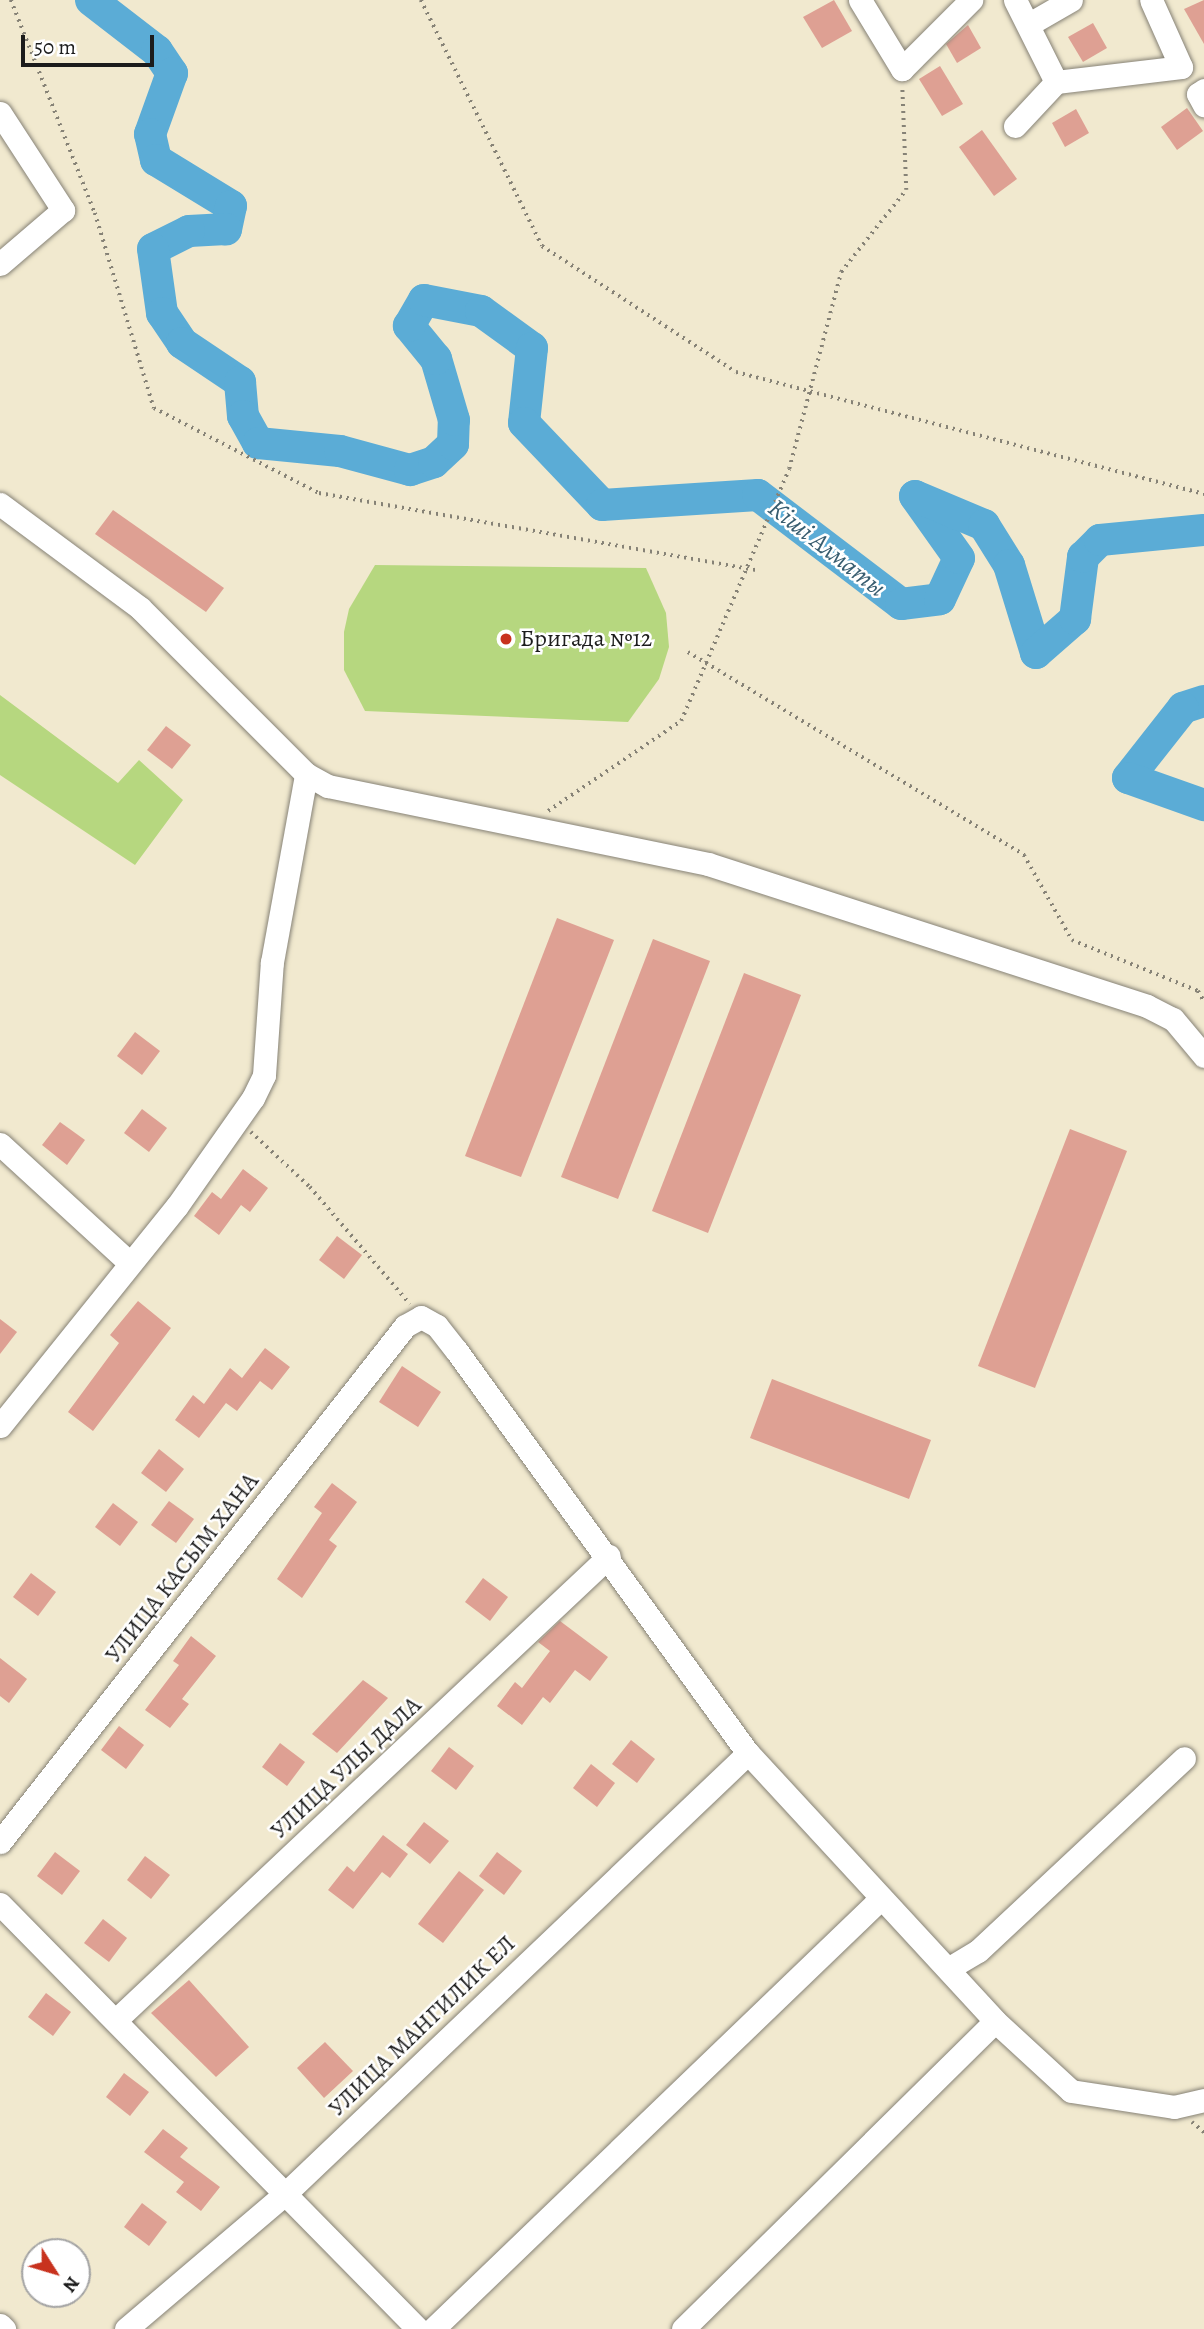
<!DOCTYPE html>
<meta charset="utf-8">
<style>
body{margin:0}
#map{position:relative;width:1204px;height:2329px;overflow:hidden;background:#f1e9cf;font-family:Alegreya,serif}
div>[style]{position:absolute}
[style*='--x']{left:calc(var(--x)*1px);top:calc(var(--y)*1px);width:calc(var(--w)*1px);rotate:calc(var(--a)*1deg)}
.green>*{inset:0;background:#b6d77f}
.river>*{height:32px;margin:-16px;padding:0 16px;transform-origin:16px;border-radius:16px;background:#5bacd6}
.building>*{inset:0;background:#dea093}
.path>*{height:3.5px;margin-top:-1.75px;transform-origin:0;background:repeating-linear-gradient(90deg,#868276 0 2px,transparent 0 7px)}
.roads{filter:drop-shadow(0 0 2px #868276) drop-shadow(0 0 2px #868276)}
.minor>*{height:23px;margin:-11.5px;padding:0 11.5px;transform-origin:11.5px;border-radius:11.5px;background:#fff}
.dots>*{width:19px;height:19px;translate:-50% -50%;box-sizing:border-box;border:4px solid #fff;border-radius:50%}
span{translate:-50% -50%;white-space:nowrap;text-align:center;line-height:1.15;-webkit-text-stroke:5px #fff;paint-order:stroke}
.poi-label{font-size:24px;color:#1c1c1c}
.left{translate:0 -50%;text-align:left}
.street-label{font-size:24px;color:#1c1c1c}
.water-label{font-size:26px;color:#385d70;font-style:italic}
.north{position:absolute;left:21px;top:2238px;width:70px;height:70px;box-sizing:border-box;background:#fff;border:2px solid #a4a4a4;border-radius:50%;rotate:127deg;font-size:19px;font-weight:700;line-height:28px;text-align:center;color:#1c1c1c}
.north::after{content:'';display:block;margin:auto;width:24px;height:32px;background:#c8321e;clip-path:polygon(50% 0,100% 100%,50% 72%,0 100%)}
.scale{position:absolute;left:21px;top:35px;width:133px;height:32px;box-sizing:border-box;border:4px solid #1c1c1c;border-top:0;padding-left:9px;font-size:21px;line-height:24px;white-space:nowrap;color:#1c1c1c;-webkit-text-stroke:5px #fff;paint-order:stroke}
</style>
<div id="map">
<div class="green">
<i style="clip-path:polygon(375px 565px,646px 568px,666px 613px,669px 647px,659px 679px,628px 722px,365px 711px,344px 670px,344px 632px,349px 609px)"></i>
<i style="clip-path:polygon(0 695px,118px 783px,139px 760px,183px 800px,135px 865px,0 775px)"></i>
</div>
<div class="river">
<i style="--x:91;--y:0;--w:83;--a:37.7"></i>
<i style="--x:157;--y:51;--w:27;--a:56"></i>
<i style="--x:172;--y:73;--w:65;--a:109.8"></i>
<i style="--x:150;--y:134;--w:27;--a:77"></i>
<i style="--x:156;--y:160;--w:88;--a:31.5"></i>
<i style="--x:231;--y:206;--w:24;--a:102"></i>
<i style="--x:226;--y:229;--w:37;--a:177"></i>
<i style="--x:189;--y:231;--w:40;--a:153.4"></i>
<i style="--x:153;--y:249;--w:65;--a:82"></i>
<i style="--x:162;--y:313;--w:36;--a:56"></i>
<i style="--x:182;--y:343;--w:70;--a:33.9"></i>
<i style="--x:240;--y:382;--w:34;--a:85"></i>
<i style="--x:243;--y:416;--w:31;--a:61"></i>
<i style="--x:258;--y:443;--w:82;--a:5.6"></i>
<i style="--x:340;--y:451;--w:73;--a:15.2"></i>
<i style="--x:410;--y:470;--w:25;--a:-18"></i>
<i style="--x:434;--y:462;--w:26;--a:-43"></i>
<i style="--x:453;--y:444;--w:24;--a:-88"></i>
<i style="--x:454;--y:420;--w:64;--a:-106.4"></i>
<i style="--x:436;--y:359;--w:43;--a:-129.3"></i>
<i style="--x:409;--y:326;--w:30;--a:-60"></i>
<i style="--x:424;--y:300;--w:58;--a:10.9"></i>
<i style="--x:481;--y:311;--w:63;--a:36"></i>
<i style="--x:532;--y:348;--w:75;--a:96.1"></i>
<i style="--x:524;--y:423;--w:113;--a:46.4"></i>
<i style="--x:602;--y:505;--w:156;--a:-3.7"></i>
<i style="--x:758;--y:495;--w:180;--a:37.3"></i>
<i style="--x:901;--y:604;--w:39;--a:-7"></i>
<i style="--x:940;--y:599;--w:45;--a:-65.1"></i>
<i style="--x:959;--y:558;--w:76;--a:-125.4"></i>
<i style="--x:915;--y:496;--w:75;--a:22.8"></i>
<i style="--x:984;--y:525;--w:47;--a:58"></i>
<i style="--x:1009;--y:565;--w:92;--a:72.9"></i>
<i style="--x:1036;--y:653;--w:52;--a:-41.1"></i>
<i style="--x:1075;--y:619;--w:63;--a:-82.6"></i>
<i style="--x:1083;--y:557;--w:24;--a:-45"></i>
<i style="--x:1100;--y:540;--w:104;--a:-5.5"></i>
<i style="--x:1204;--y:701;--w:22;--a:162"></i>
<i style="--x:1183;--y:708;--w:89;--a:128.2"></i>
<i style="--x:1128;--y:778;--w:81;--a:19.6"></i>
</div>
<div class="building">
<i style="clip-path:polygon(834px 0,852px 31px,822px 48px,803px 17px)"></i>
<i style="clip-path:polygon(1204px 0,1204px 44px,1184px 9px)"></i>
<i style="clip-path:polygon(1093px 23px,1107px 48px,1083px 62px,1068px 37px)"></i>
<i style="clip-path:polygon(968px 25px,981px 48px,957px 63px,946px 44px)"></i>
<i style="clip-path:polygon(940px 66px,963px 104px,942px 116px,919px 79px)"></i>
<i style="clip-path:polygon(1187px 108px,1203px 131px,1177px 150px,1161px 127px)"></i>
<i style="clip-path:polygon(1076px 109px,1089px 133px,1065px 147px,1052px 123px)"></i>
<i style="clip-path:polygon(982px 130px,1017px 179px,994px 196px,959px 147px)"></i>
<i style="clip-path:polygon(113px 510px,224px 588px,206px 612px,95px 534px)"></i>
<i style="clip-path:polygon(166px 726px,191px 745px,172px 769px,147px 750px)"></i>
<i style="clip-path:polygon(557px 918px,614px 940px,521px 1177px,465px 1156px)"></i>
<i style="clip-path:polygon(653px 939px,710px 961px,618px 1199px,561px 1177px)"></i>
<i style="clip-path:polygon(744px 973px,801px 995px,708px 1233px,652px 1211px)"></i>
<i style="clip-path:polygon(135px 1032px,160px 1051px,142px 1075px,117px 1056px)"></i>
<i style="clip-path:polygon(142px 1109px,167px 1128px,149px 1152px,124px 1133px)"></i>
<i style="clip-path:polygon(60px 1122px,85px 1140px,67px 1165px,42px 1145px)"></i>
<i style="clip-path:polygon(1070px 1129px,1127px 1151px,1035px 1388px,978px 1366px)"></i>
<i style="clip-path:polygon(243px 1169px,268px 1188px,250px 1212px,241px 1205px,219px 1235px,194px 1216px,212px 1192px,221px 1199px)"></i>
<i style="clip-path:polygon(337px 1236px,362px 1255px,344px 1279px,319px 1260px)"></i>
<i style="clip-path:polygon(138px 1301px,171px 1328px,93px 1431px,68px 1412px,119px 1343px,110px 1335px)"></i>
<i style="clip-path:polygon(0 1319px,17px 1332px,0 1354px)"></i>
<i style="clip-path:polygon(265px 1348px,290px 1367px,272px 1390px,260px 1381px,237px 1411px,226px 1403px,199px 1438px,175px 1420px,193px 1395px,204px 1404px,230px 1368px,242px 1378px)"></i>
<i style="clip-path:polygon(402px 1366px,441px 1392px,418px 1427px,379px 1402px)"></i>
<i style="clip-path:polygon(772px 1379px,931px 1440px,909px 1499px,750px 1438px)"></i>
<i style="clip-path:polygon(159px 1449px,184px 1469px,166px 1492px,141px 1473px)"></i>
<i style="clip-path:polygon(332px 1483px,357px 1502px,329px 1540px,337px 1546px,302px 1598px,277px 1579px,322px 1513px,314px 1507px)"></i>
<i style="clip-path:polygon(169px 1501px,194px 1519px,176px 1543px,151px 1525px)"></i>
<i style="clip-path:polygon(113px 1503px,138px 1522px,120px 1546px,95px 1527px)"></i>
<i style="clip-path:polygon(31px 1573px,56px 1592px,38px 1616px,13px 1597px)"></i>
<i style="clip-path:polygon(483px 1578px,508px 1597px,490px 1621px,465px 1602px)"></i>
<i style="clip-path:polygon(560px 1621px,608px 1657px,590px 1681px,575px 1670px,550px 1703px,543px 1697px,522px 1725px,497px 1706px,515px 1682px,522px 1688px,550px 1651px,538px 1642px)"></i>
<i style="clip-path:polygon(191px 1636px,216px 1656px,182px 1699px,189px 1704px,170px 1728px,145px 1710px,179px 1665px,173px 1661px)"></i>
<i style="clip-path:polygon(0 1658px,27px 1679px,9px 1703px,0 1696px)"></i>
<i style="clip-path:polygon(363px 1680px,388px 1698px,337px 1753px,312px 1734px)"></i>
<i style="clip-path:polygon(119px 1726px,144px 1745px,126px 1769px,101px 1750px)"></i>
<i style="clip-path:polygon(631px 1740px,655px 1759px,637px 1783px,612px 1764px)"></i>
<i style="clip-path:polygon(280px 1743px,305px 1762px,287px 1786px,262px 1767px)"></i>
<i style="clip-path:polygon(449px 1747px,474px 1766px,456px 1790px,431px 1771px)"></i>
<i style="clip-path:polygon(591px 1764px,615px 1783px,597px 1807px,573px 1788px)"></i>
<i style="clip-path:polygon(424px 1822px,449px 1841px,430px 1864px,406px 1845px)"></i>
<i style="clip-path:polygon(383px 1835px,408px 1854px,390px 1878px,382px 1872px,353px 1909px,328px 1890px,347px 1866px,354px 1872px)"></i>
<i style="clip-path:polygon(55px 1852px,80px 1871px,62px 1895px,37px 1876px)"></i>
<i style="clip-path:polygon(497px 1852px,522px 1871px,504px 1895px,479px 1876px)"></i>
<i style="clip-path:polygon(145px 1856px,170px 1875px,151px 1899px,127px 1880px)"></i>
<i style="clip-path:polygon(459px 1871px,484px 1890px,443px 1943px,418px 1924px)"></i>
<i style="clip-path:polygon(103px 1919px,127px 1938px,109px 1962px,84px 1943px)"></i>
<i style="clip-path:polygon(189px 1980px,249px 2047px,216px 2077px,151px 2013px)"></i>
<i style="clip-path:polygon(46px 1993px,71px 2012px,53px 2036px,28px 2017px)"></i>
<i style="clip-path:polygon(325px 2042px,353px 2071px,324px 2098px,297px 2068px)"></i>
<i style="clip-path:polygon(124px 2073px,149px 2092px,130px 2116px,106px 2097px)"></i>
<i style="clip-path:polygon(163px 2129px,188px 2148px,180px 2157px,220px 2187px,201px 2211px,176px 2192px,184px 2182px,144px 2152px)"></i>
<i style="clip-path:polygon(142px 2203px,167px 2222px,149px 2246px,124px 2227px)"></i>
</div>
<div class="path">
<i style="--x:11;--y:0;--w:229;--a:68.5"></i>
<i style="--x:95;--y:213;--w:204;--a:73.2"></i>
<i style="--x:154;--y:408;--w:186;--a:27.3"></i>
<i style="--x:319;--y:493;--w:444;--a:10"></i>
<i style="--x:421;--y:0;--w:274;--a:63.8"></i>
<i style="--x:542;--y:246;--w:231;--a:33"></i>
<i style="--x:736;--y:372;--w:484;--a:14.6"></i>
<i style="--x:688;--y:652;--w:393;--a:31.1"></i>
<i style="--x:1024;--y:855;--w:98;--a:60.5"></i>
<i style="--x:1072;--y:940;--w:136;--a:22"></i>
<i style="--x:1198;--y:991;--w:12;--a:59"></i>
<i style="--x:548;--y:811;--w:161;--a:-34.1"></i>
<i style="--x:681;--y:721;--w:274;--a:-66.8"></i>
<i style="--x:789;--y:469;--w:204;--a:-75.2"></i>
<i style="--x:841;--y:272;--w:105;--a:-51.6"></i>
<i style="--x:906;--y:190;--w:103;--a:-92.2"></i>
<i style="--x:251;--y:1132;--w:81;--a:43"></i>
<i style="--x:310;--y:1187;--w:154;--a:49.5"></i>
<i style="--x:1192;--y:2122;--w:16;--a:40"></i>
</div>
<div class="roads">
<div class="minor">
<i style="--x:860;--y:0;--w:81;--a:58.7"></i>
<i style="--x:902;--y:69;--w:98;--a:-45"></i>
<i style="--x:1015;--y:0;--w:92;--a:63.4"></i>
<i style="--x:1056;--y:82;--w:126;--a:-6.8"></i>
<i style="--x:1181;--y:67;--w:73;--a:-114.1"></i>
<i style="--x:1031;--y:23;--w:46;--a:-29.9"></i>
<i style="--x:1204;--y:90;--w:7;--a:146"></i>
<i style="--x:1198;--y:94;--w:13;--a:61"></i>
<i style="--x:0;--y:113;--w:116;--a:57"></i>
<i style="--x:63;--y:210;--w:83;--a:139.4"></i>
<i style="--x:1015;--y:126;--w:60;--a:-47"></i>
<i style="--x:0;--y:504;--w:174;--a:36.6"></i>
<i style="--x:140;--y:608;--w:235;--a:45"></i>
<i style="--x:306;--y:774;--w:25;--a:29"></i>
<i style="--x:328;--y:786;--w:388;--a:11.6"></i>
<i style="--x:708;--y:864;--w:461;--a:17.9"></i>
<i style="--x:1147;--y:1006;--w:29;--a:27"></i>
<i style="--x:1173;--y:1019;--w:48;--a:50"></i>
<i style="--x:0;--y:1144;--w:176;--a:42.5"></i>
<i style="--x:0;--y:1426;--w:282;--a:-51.2"></i>
<i style="--x:177;--y:1206;--w:132;--a:-54.9"></i>
<i style="--x:253;--y:1098;--w:25;--a:-64"></i>
<i style="--x:264;--y:1075;--w:113;--a:-86"></i>
<i style="--x:272;--y:962;--w:191;--a:-79.7"></i>
<i style="--x:0;--y:1842;--w:656;--a:-51.87"></i>
<i style="--x:405;--y:1326;--w:18;--a:-29"></i>
<i style="--x:421;--y:1317;--w:18;--a:29"></i>
<i style="--x:437;--y:1326;--w:31;--a:52"></i>
<i style="--x:456;--y:1350;--w:498;--a:54.1"></i>
<i style="--x:748;--y:1753;--w:364;--a:47.3"></i>
<i style="--x:995;--y:2021;--w:103;--a:42.6"></i>
<i style="--x:1071;--y:2091;--w:104;--a:8.8"></i>
<i style="--x:1174;--y:2107;--w:31;--a:-13"></i>
<i style="--x:0;--y:1904;--w:596;--a:45.48"></i>
<i style="--x:951;--y:1967;--w:31;--a:-31"></i>
<i style="--x:978;--y:1951;--w:282;--a:-43.1"></i>
<i style="--x:118;--y:2018;--w:674;--a:-43.26"></i>
<i style="--x:0;--y:2325;--w:6;--a:45"></i>
<i style="--x:126;--y:2329;--w:210;--a:-40.4"></i>
<i style="--x:286;--y:2193;--w:638;--a:-43.6"></i>
<i style="--x:433;--y:2329;--w:617;--a:-43.88"></i>
<i style="--x:683;--y:2329;--w:438;--a:-44.6"></i>
</div>
</div>
<div class="dots">
<i style="left:506px;top:639px;background:#c8321e"></i>
</div>
<div class="poi-label">
<span class="left" style="left:520px;top:639px">Бригада №12</span>
</div>
<div class="street-label">
<span style="left:182px;top:1568px;rotate:-52deg">УЛИЦА КАСЫМ ХАНА</span>
<span style="left:346px;top:1768px;rotate:-43deg">УЛИЦА УЛЫ ДАЛА</span>
<span style="left:422px;top:2026px;rotate:-44deg">УЛИЦА МАНГИЛИК ЕЛ</span>
</div>
<div class="water-label">
<span style="left:827px;top:548px;rotate:38deg">Кіші Алматы</span>
</div>
<div class="north">N</div>
<div class="scale">50 m</div>
</div>
